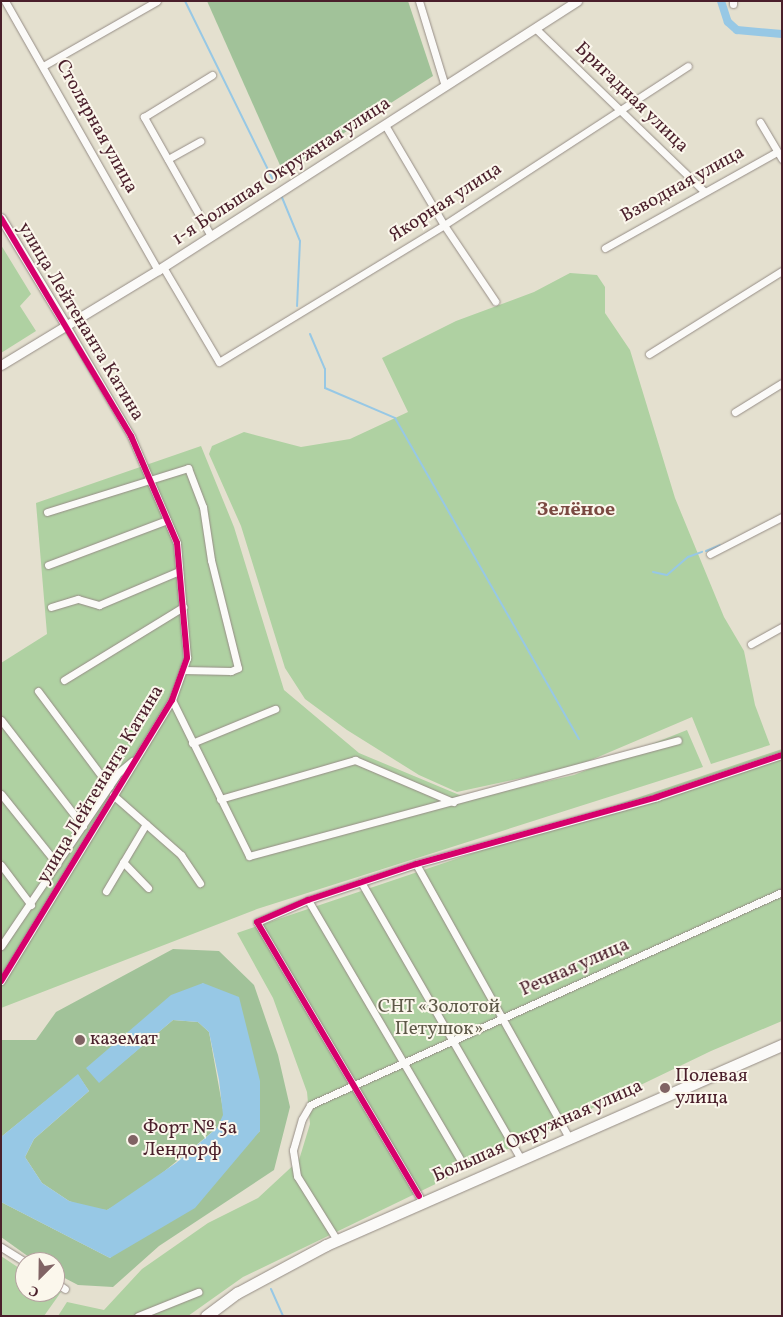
<!DOCTYPE html>
<meta charset="utf-8">
<style>
body{margin:0}
#map{position:relative;width:783px;height:1317px;overflow:hidden;background:#e4e0cf;font-family:Vollkorn,serif}
div>[style]{position:absolute}
[style*='--x']{left:calc(var(--x)*1px);top:calc(var(--y)*1px);width:calc(var(--w)*1px);rotate:calc(var(--a)*1deg)}
.green>*{inset:0;background:#afd1a2}
.forest>*{inset:0;background:#a1c299}
.water>*{inset:0;background:#97c8e5}
.stream>*{height:2px;margin:-1px;padding:0 1px;transform-origin:1px;border-radius:1px;background:#97c8e5}
.canal>*{height:8px;margin:-4px;padding:0 4px;transform-origin:4px;border-radius:4px;background:#97c8e5}
.roads{filter:drop-shadow(0 0 1px #968d86) drop-shadow(0 0 1px #968d86)}
.minor>*{height:7px;margin:-3.5px;padding:0 3.5px;transform-origin:3.5px;border-radius:3.5px;background:#fbfaf8}
.tertiary>*{height:9px;margin:-4.5px;padding:0 4.5px;transform-origin:4.5px;border-radius:4.5px;background:#fbfaf8}
.trunk>*{height:11px;margin:-5.5px;padding:0 5.5px;transform-origin:5.5px;border-radius:5.5px;background:#fbfaf8}
.cycleway>*{height:6px;margin:-3px;padding:0 3px;transform-origin:3px;border-radius:3px;background:#d6006c}
.dots>*{width:14px;height:14px;translate:-50% -50%;box-sizing:border-box;border:2px solid #fbf7ec;border-radius:50%}
span{translate:-50% -50%;white-space:nowrap;text-align:center;line-height:1.15;-webkit-text-stroke:4px #fbf7ec;paint-order:stroke}
.street-label{font-size:19px;color:#4a1f2b}
.park-label{font-size:19px;color:#5e5948}
.poi-label{font-size:19px;color:#4a1f2b}
.left{translate:0 -50%;text-align:left}
.neighbourhood-label{font-size:20px;color:#7a4941;font-weight:700}
.frame{position:absolute;inset:0;border:2px solid #4a1f2b;pointer-events:none}
.north{position:absolute;left:15px;top:1252px;width:50px;height:50px;box-sizing:border-box;background:#fbf7ec;border:1px solid #b4a19f;border-radius:50%;rotate:203deg;font-size:14px;font-weight:700;line-height:20px;text-align:center;color:#4a1f2b}
.north::after{content:'';display:block;margin:auto;width:18px;height:22px;background:#806364;clip-path:polygon(50% 0,100% 100%,50% 72%,0 100%)}
</style>
<div id="map">
<div class="green">
<i style="clip-path:polygon(1px 245px,31px 294px,20px 306px,36px 331px,1px 353px)"></i>
<i style="clip-path:polygon(570px 273px,597px 275px,605px 287px,605px 313px,630px 350px,675px 498px,724px 617px,744px 651px,755px 705px,770px 745px,711px 764px,692px 717px,577px 766px,457px 792px,419px 775px,347px 730px,305px 699px,285px 668px,241px 526px,209px 454px,212px 446px,244px 432px,301px 447px,350px 439px,408px 412px,382px 358px,456px 321px,534px 292px)"></i>
<i style="clip-path:polygon(201px 446px,234px 527px,284px 690px,359px 753px,469px 799px,574px 775px,687px 730px,703px 767px,257px 909px,1px 1008px,1px 663px,47px 634px,36px 503px)"></i>
<i style="clip-path:polygon(782px 749px,782px 1021px,711px 1051px,243px 1277px,188px 1316px,58px 1316px,67px 1302px,104px 1310px,142px 1269px,208px 1223px,258px 1198px,299px 1160px,310px 1124px,307px 1092px,273px 998px,237px 933px)"></i>
<i style="clip-path:polygon(1px 1256px,25px 1272px,25px 1292px,55px 1292px,55px 1289px,61px 1292px,44px 1316px,1px 1316px)"></i>
</div>
<div class="forest">
<i style="clip-path:polygon(207px 1px,408px 1px,433px 76px,283px 172px)"></i>
<i style="clip-path:polygon(173px 949px,219px 951px,254px 985px,278px 1055px,290px 1107px,274px 1170px,159px 1246px,113px 1287px,78px 1285px,55px 1273px,55px 1262px,36px 1262px,1px 1237px,1px 1202px,110px 1258px,260px 1131px,203px 983px,99px 1082px,173px 1020px,198px 1022px,209px 1032px,224px 1115px,217px 1128px,138px 1193px,107px 1210px,90px 1209px,69px 1201px,42px 1183px,25px 1157px,34px 1139px,89px 1091px,78px 1075px,1px 1137px,1px 1040px,36px 1040px,56px 1012px)"></i>
</div>
<div class="water">
<i style="clip-path:polygon(203px 983px,239px 997px,260px 1081px,260px 1131px,195px 1208px,110px 1258px,1px 1202px,1px 1137px,78px 1074px,89px 1091px,34px 1139px,25px 1157px,42px 1183px,69px 1201px,107px 1210px,176px 1163px,217px 1128px,223px 1115px,219px 1080px,209px 1032px,198px 1022px,173px 1020px,99px 1083px,86px 1068px,171px 995px)"></i>
</div>
<div class="stream">
<i style="--x:185;--y:1;--w:202;--a:63.8"></i>
<i style="--x:281;--y:195;--w:50;--a:67.6"></i>
<i style="--x:300;--y:241;--w:65;--a:92.6"></i>
<i style="--x:310;--y:334;--w:38;--a:67"></i>
<i style="--x:325;--y:369;--w:19;--a:90"></i>
<i style="--x:325;--y:388;--w:76;--a:23.2"></i>
<i style="--x:395;--y:418;--w:370;--a:60.2"></i>
<i style="--x:706;--y:551;--w:15;--a:-23"></i>
<i style="--x:653;--y:572;--w:14;--a:12"></i>
<i style="--x:667;--y:575;--w:28;--a:-41"></i>
<i style="--x:688;--y:557;--w:15;--a:-20"></i>
<i style="--x:271;--y:1289;--w:30;--a:66"></i>
</div>
<div class="canal">
<i style="--x:721;--y:1;--w:22;--a:72"></i>
<i style="--x:728;--y:22;--w:12;--a:42"></i>
<i style="--x:737;--y:30;--w:45;--a:5.1"></i>
</div>
<div class="roads">
<div class="minor">
<i style="--x:5;--y:1;--w:309;--a:60.4"></i>
<i style="--x:419;--y:1;--w:89;--a:73"></i>
<i style="--x:733;--y:1;--w:3;--a:90"></i>
<i style="--x:535;--y:28;--w:235;--a:44"></i>
<i style="--x:43;--y:66;--w:131;--a:-29.7"></i>
<i style="--x:760;--y:122;--w:43;--a:59.3"></i>
<i style="--x:385;--y:125;--w:116;--a:59.5"></i>
<i style="--x:444;--y:225;--w:92;--a:56.1"></i>
<i style="--x:168;--y:159;--w:37;--a:-29"></i>
<i style="--x:211;--y:236;--w:137;--a:-119.4"></i>
<i style="--x:144;--y:117;--w:80;--a:-31.7"></i>
<i style="--x:605;--y:248;--w:197;--a:-29.2"></i>
<i style="--x:163;--y:267;--w:110;--a:59.5"></i>
<i style="--x:219;--y:362;--w:263;--a:-31.3"></i>
<i style="--x:444;--y:225;--w:291;--a:-33.1"></i>
<i style="--x:649;--y:354;--w:157;--a:-32"></i>
<i style="--x:735;--y:412;--w:55;--a:-31.7"></i>
<i style="--x:47;--y:512;--w:148;--a:-17.3"></i>
<i style="--x:188;--y:468;--w:42;--a:69"></i>
<i style="--x:203;--y:507;--w:54;--a:81.4"></i>
<i style="--x:211;--y:560;--w:111;--a:76"></i>
<i style="--x:238;--y:668;--w:8;--a:157"></i>
<i style="--x:231;--y:671;--w:48;--a:-178.8"></i>
<i style="--x:710;--y:554;--w:81;--a:-27.2"></i>
<i style="--x:48;--y:565;--w:127;--a:-20.7"></i>
<i style="--x:51;--y:607;--w:28;--a:-17"></i>
<i style="--x:78;--y:599;--w:22;--a:16"></i>
<i style="--x:99;--y:605;--w:87;--a:-23"></i>
<i style="--x:751;--y:644;--w:35;--a:-29"></i>
<i style="--x:64;--y:680;--w:140;--a:-31.5"></i>
<i style="--x:38;--y:691;--w:119;--a:53.2"></i>
<i style="--x:172;--y:700;--w:174;--a:63.7"></i>
<i style="--x:249;--y:856;--w:444;--a:-15.1"></i>
<i style="--x:1;--y:720;--w:134;--a:52.3"></i>
<i style="--x:192;--y:743;--w:90;--a:-22.3"></i>
<i style="--x:1;--y:794;--w:90;--a:51.3"></i>
<i style="--x:113;--y:795;--w:91;--a:41.4"></i>
<i style="--x:181;--y:855;--w:34;--a:56"></i>
<i style="--x:220;--y:799;--w:141;--a:-16.1"></i>
<i style="--x:355;--y:760;--w:107;--a:23.2"></i>
<i style="--x:123;--y:862;--w:36;--a:46"></i>
<i style="--x:416;--y:864;--w:314;--a:60.8"></i>
<i style="--x:1;--y:865;--w:50;--a:53.1"></i>
<i style="--x:361;--y:882;--w:320;--a:60"></i>
<i style="--x:106;--y:891;--w:78;--a:-59.2"></i>
<i style="--x:308;--y:900;--w:303;--a:59.6"></i>
<i style="--x:1;--y:946;--w:210;--a:-55.9"></i>
<i style="--x:119;--y:772;--w:17;--a:-40"></i>
<i style="--x:1;--y:981;--w:329;--a:-58.7"></i>
<i style="--x:172;--y:700;--w:45;--a:-70.3"></i>
<i style="--x:187;--y:658;--w:115;--a:-95"></i>
<i style="--x:177;--y:543;--w:116;--a:-113.3"></i>
<i style="--x:131;--y:436;--w:126;--a:-120.4"></i>
<i style="--x:419;--y:1196;--w:318;--a:-120.6"></i>
<i style="--x:257;--y:922;--w:56;--a:-23.3"></i>
<i style="--x:308;--y:900;--w:114;--a:-18.4"></i>
<i style="--x:416;--y:864;--w:250;--a:-15.5"></i>
<i style="--x:657;--y:797;--w:132;--a:-18.6"></i>
<i style="--x:337;--y:1240;--w:75;--a:-122"></i>
<i style="--x:297;--y:1176;--w:26;--a:-99"></i>
<i style="--x:293;--y:1150;--w:32;--a:-74"></i>
<i style="--x:302;--y:1119;--w:16;--a:-60"></i>
<i style="--x:310;--y:1105;--w:518;--a:-24.29"></i>
<i style="--x:1;--y:1247;--w:28;--a:32"></i>
<i style="--x:55;--y:1282;--w:12;--a:35"></i>
<i style="--x:138;--y:1316;--w:65;--a:-21.8"></i>
</div>
<div class="tertiary">
<i style="--x:1;--y:218;--w:127;--a:58.8"></i>
<i style="--x:1;--y:365;--w:184;--a:-31.2"></i>
<i style="--x:158;--y:270;--w:498;--a:-32.7"></i>
</div>
<div class="trunk">
<i style="--x:206;--y:1316;--w:39;--a:-37"></i>
<i style="--x:237;--y:1293;--w:101;--a:-28.3"></i>
<i style="--x:326;--y:1245;--w:498;--a:-23.7"></i>
</div>
</div>
<div class="cycleway">
<i style="--x:1;--y:218;--w:254;--a:59.2"></i>
<i style="--x:131;--y:436;--w:116;--a:66.7"></i>
<i style="--x:177;--y:543;--w:115;--a:85"></i>
<i style="--x:187;--y:658;--w:45;--a:109.7"></i>
<i style="--x:172;--y:700;--w:329;--a:121.3"></i>
<i style="--x:419;--y:1196;--w:318;--a:-120.6"></i>
<i style="--x:257;--y:922;--w:56;--a:-23.3"></i>
<i style="--x:308;--y:900;--w:114;--a:-18.4"></i>
<i style="--x:416;--y:864;--w:250;--a:-15.5"></i>
<i style="--x:657;--y:797;--w:132;--a:-18.6"></i>
</div>
<div class="dots">
<i style="left:80px;top:1040px;background:#806364"></i>
<i style="left:665px;top:1088px;background:#806364"></i>
<i style="left:133px;top:1140px;background:#806364"></i>
</div>
<div class="street-label">
<span style="left:631px;top:98px;rotate:44deg">Бригадная улица</span>
<span style="left:96px;top:127px;rotate:61deg">Столярная улица</span>
<span style="left:282px;top:172px;rotate:-33deg">1-я Большая Окружная улица</span>
<span style="left:683px;top:185px;rotate:-29deg">Взводная улица</span>
<span style="left:446px;top:203px;rotate:-33deg">Якорная улица</span>
<span style="left:80px;top:322px;rotate:59deg">улица Лейтенанта Катина</span>
<span style="left:101px;top:785px;rotate:-59deg">улица Лейтенанта Катина</span>
<span style="left:575px;top:968px;rotate:-24deg">Речная улица</span>
<span style="left:538px;top:1132px;rotate:-24deg">Большая Окружная улица</span>
</div>
<div class="park-label">
<span style="left:439px;top:1019px">СНТ «Золотой<br>Петушок»</span>
</div>
<div class="poi-label">
<span class="left" style="left:90px;top:1040px">каземат</span>
<span class="left" style="left:675px;top:1088px">Полевая<br>улица</span>
<span class="left" style="left:143px;top:1140px">Форт № 5а<br>Лендорф</span>
</div>
<div class="neighbourhood-label">
<span style="left:576px;top:510px">Зелёное</span>
</div>
<div class="frame"></div>
<div class="north">С</div>
</div>
